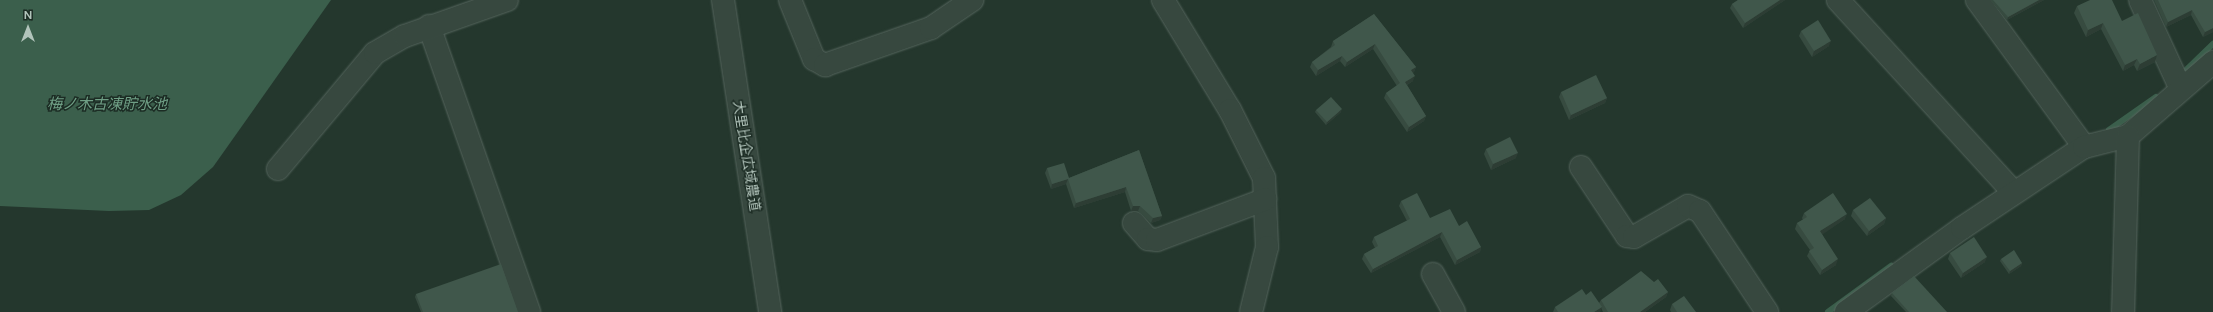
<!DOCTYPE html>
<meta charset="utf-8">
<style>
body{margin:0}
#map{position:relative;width:2213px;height:312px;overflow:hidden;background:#24372d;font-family:Figtree,"Noto Sans JP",sans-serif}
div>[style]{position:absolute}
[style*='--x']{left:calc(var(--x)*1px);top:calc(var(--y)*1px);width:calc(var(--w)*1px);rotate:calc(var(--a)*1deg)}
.water>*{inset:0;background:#3b5f4c}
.stream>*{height:5.5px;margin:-2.75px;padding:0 2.75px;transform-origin:2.75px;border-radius:2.75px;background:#3b5f4c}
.roads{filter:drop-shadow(0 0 1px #55655d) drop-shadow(0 0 1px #55655d)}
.minor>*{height:22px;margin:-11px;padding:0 11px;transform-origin:11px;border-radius:11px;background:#37483f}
.wall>*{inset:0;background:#374b40}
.shaded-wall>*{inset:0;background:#2d3d34}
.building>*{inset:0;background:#40574b}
span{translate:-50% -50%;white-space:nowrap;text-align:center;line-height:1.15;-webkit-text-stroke:3px #1c2c24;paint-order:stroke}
.street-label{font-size:14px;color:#b2c4bb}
.water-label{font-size:15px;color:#6f9f85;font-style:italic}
.north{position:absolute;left:8px;top:8px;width:40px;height:40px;-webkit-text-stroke:3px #1c2c24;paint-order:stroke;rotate:0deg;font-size:11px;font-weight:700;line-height:16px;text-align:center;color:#b2c4bb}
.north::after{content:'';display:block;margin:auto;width:14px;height:18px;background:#b2c4bb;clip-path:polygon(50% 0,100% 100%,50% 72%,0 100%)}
</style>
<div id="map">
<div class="water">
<i style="clip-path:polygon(0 0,331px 0,213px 167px,181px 195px,149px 210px,109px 211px,0 206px)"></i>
</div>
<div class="stream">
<i style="--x:2180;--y:76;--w:46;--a:-44.1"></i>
<i style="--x:2109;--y:130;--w:57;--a:-35.1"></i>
<i style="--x:1828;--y:312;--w:78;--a:-36.1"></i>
</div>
<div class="roads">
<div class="minor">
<i style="--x:723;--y:0;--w:316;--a:81.4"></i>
<i style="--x:790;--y:0;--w:64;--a:67.9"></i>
<i style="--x:814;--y:59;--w:13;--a:29"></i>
<i style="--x:825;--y:65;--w:112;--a:-19.2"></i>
<i style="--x:931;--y:28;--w:50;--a:-34.3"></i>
<i style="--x:1163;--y:0;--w:129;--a:58.7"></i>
<i style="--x:1230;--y:110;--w:76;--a:63.4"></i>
<i style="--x:1264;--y:178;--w:69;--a:87.5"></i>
<i style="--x:1267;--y:247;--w:67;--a:103.8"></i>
<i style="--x:1838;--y:0;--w:261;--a:47.6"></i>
<i style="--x:1977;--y:0;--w:182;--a:53.9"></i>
<i style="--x:2140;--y:0;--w:98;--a:65.3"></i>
<i style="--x:429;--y:26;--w:303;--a:70.7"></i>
<i style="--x:2128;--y:136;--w:113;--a:-41"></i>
<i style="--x:1581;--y:167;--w:83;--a:56.3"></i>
<i style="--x:1627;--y:236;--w:7;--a:8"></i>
<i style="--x:1634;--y:237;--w:62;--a:-29.9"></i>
<i style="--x:1688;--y:206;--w:13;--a:23"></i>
<i style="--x:1700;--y:211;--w:121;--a:56.4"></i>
<i style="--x:278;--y:169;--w:151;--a:-50.1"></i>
<i style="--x:375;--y:53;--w:34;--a:-30"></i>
<i style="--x:405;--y:36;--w:108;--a:-19.4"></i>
<i style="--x:1134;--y:223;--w:21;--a:49"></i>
<i style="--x:1148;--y:239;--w:9;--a:6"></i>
<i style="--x:1157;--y:240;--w:116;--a:-20.6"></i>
<i style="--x:1433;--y:274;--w:43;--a:61.1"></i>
<i style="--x:1846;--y:312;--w:143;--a:-35.9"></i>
<i style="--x:1962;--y:228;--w:146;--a:-33.6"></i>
<i style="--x:2084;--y:147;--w:45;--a:-14"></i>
<i style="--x:2128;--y:136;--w:176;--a:91.6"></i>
</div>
</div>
<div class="wall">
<i style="clip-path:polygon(1738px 0,1785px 0,1743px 28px,1730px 8px,1732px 4px)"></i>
<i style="clip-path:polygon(1990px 0,2044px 0,2007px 20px)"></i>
<i style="clip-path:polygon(2154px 0,2213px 0,2213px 32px,2203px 37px,2191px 15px,2166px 27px)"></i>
<i style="clip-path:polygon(2077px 6px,2122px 21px,2155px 62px,2137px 71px,2134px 65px,2123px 71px,2101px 29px,2086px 37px,2074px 13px)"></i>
<i style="clip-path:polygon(1374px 14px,1416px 67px,1414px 72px,1412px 73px,1413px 81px,1407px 85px,1426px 116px,1424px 121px,1407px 132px,1384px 98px,1386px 93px,1397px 86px,1373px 49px,1345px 67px,1340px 61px,1316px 76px,1310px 67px,1312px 62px,1331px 47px,1333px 41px)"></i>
<i style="clip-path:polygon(1801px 31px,1829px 46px,1812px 57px,1799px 36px)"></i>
<i style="clip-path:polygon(1561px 92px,1607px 98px,1605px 103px,1569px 120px,1559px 97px)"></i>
<i style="clip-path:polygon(1316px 110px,1341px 112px,1326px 125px,1315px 112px)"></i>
<i style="clip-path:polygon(1486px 149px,1516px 158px,1491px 170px,1484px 154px)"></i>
<i style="clip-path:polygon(1139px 150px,1162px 216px,1160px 220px,1151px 223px,1138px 211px,1131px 211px,1125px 192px,1074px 208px,1066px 184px,1051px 189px,1045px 173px,1047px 168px,1069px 178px)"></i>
<i style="clip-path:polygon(1401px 201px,1430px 218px,1459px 226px,1481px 247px,1480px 252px,1455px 265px,1440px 237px,1371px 273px,1362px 259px,1364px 254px,1375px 248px,1372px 242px,1374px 237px,1407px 221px,1399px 206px)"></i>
<i style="clip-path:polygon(1853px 210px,1886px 218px,1884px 224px,1867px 236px,1851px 216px)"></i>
<i style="clip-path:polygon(1804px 213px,1845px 219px,1822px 234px,1836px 265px,1820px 275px,1807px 256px,1810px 250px,1795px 229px,1797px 223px,1803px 220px,1802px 218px)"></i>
<i style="clip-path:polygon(1950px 253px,1985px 262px,1961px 278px,1948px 259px)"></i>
<i style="clip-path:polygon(2001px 259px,2022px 263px,2021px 266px,2009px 274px,2000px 261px)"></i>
<i style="clip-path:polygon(1654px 282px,1668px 292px,1666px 297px,1645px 312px,1603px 312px,1601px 308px,1600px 312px,1553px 312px,1555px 307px,1586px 295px,1599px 303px,1601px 300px)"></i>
<i style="clip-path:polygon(1892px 293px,1947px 312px,1906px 312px,1891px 296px)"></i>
<i style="clip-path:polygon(416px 294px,518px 312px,421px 312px,415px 297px)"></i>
<i style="clip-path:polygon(1672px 304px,1696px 312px,1671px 312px,1670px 310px)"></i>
</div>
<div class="shaded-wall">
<i style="clip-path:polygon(1780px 0,1785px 0,1743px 28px,1745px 23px)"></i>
<i style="clip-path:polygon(2039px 0,2044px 0,2007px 20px,2008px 17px)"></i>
<i style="clip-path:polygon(2192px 10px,2191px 15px,2166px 27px,2168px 22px)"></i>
<i style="clip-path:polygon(2103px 23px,2101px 29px,2086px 37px,2088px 30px)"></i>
<i style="clip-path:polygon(2213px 28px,2213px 32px,2203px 37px,2205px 32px)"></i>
<i style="clip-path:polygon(1831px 41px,1829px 46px,1812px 57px,1814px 51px)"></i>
<i style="clip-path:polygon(1375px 44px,1373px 49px,1345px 67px,1347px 62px)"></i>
<i style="clip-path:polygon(2157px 55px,2155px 62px,2137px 71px,2140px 64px)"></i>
<i style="clip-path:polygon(1342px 56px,1340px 61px,1316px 76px,1318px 70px)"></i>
<i style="clip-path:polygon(2137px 59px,2134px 65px,2123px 71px,2125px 65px)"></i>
<i style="clip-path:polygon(1416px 67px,1414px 72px,1409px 75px,1411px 70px)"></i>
<i style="clip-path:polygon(1415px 76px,1413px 81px,1403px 87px,1405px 82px)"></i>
<i style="clip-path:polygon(1607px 98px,1605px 103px,1569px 120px,1571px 115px)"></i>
<i style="clip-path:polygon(1342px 109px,1341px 112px,1326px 125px,1327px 122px)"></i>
<i style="clip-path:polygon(1426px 116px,1424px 121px,1407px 132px,1409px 127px)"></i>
<i style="clip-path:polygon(1518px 153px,1516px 158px,1491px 170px,1493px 164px)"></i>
<i style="clip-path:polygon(1068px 179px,1066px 184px,1051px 189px,1052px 184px)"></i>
<i style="clip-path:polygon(1126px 187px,1125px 192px,1074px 208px,1076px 203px)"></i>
<i style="clip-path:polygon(1133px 206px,1140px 206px,1138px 211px,1131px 211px)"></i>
<i style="clip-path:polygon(1847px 214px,1845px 219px,1819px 237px,1820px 231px)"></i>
<i style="clip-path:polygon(1162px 216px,1160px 220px,1151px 223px,1153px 218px)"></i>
<i style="clip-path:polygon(1886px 218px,1884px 224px,1867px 236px,1869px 231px)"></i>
<i style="clip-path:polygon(1442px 232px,1440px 237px,1371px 273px,1373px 269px)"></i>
<i style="clip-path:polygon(1481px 247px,1480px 252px,1455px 265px,1457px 260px)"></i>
<i style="clip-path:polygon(1987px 257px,1985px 262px,1961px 278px,1963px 273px)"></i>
<i style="clip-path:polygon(1838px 259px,1836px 265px,1820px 275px,1822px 270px)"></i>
<i style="clip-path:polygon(2022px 263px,2021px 266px,2009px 274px,2010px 271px)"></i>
<i style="clip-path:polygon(1668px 292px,1666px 297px,1645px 312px,1640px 312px)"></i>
<i style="clip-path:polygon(1602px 307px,1600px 312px,1594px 312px)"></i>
</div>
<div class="building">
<i style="clip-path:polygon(1738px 0,1780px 0,1745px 23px,1732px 4px)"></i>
<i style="clip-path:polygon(1993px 0,2039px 0,2008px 17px)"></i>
<i style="clip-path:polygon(2090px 0,2112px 0,2122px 21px,2138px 13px,2157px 55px,2140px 64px,2137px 59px,2125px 65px,2103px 23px,2088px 30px,2077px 6px)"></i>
<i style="clip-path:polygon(2158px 0,2213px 0,2213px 28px,2205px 32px,2192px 10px,2168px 22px)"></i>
<i style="clip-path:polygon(1374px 14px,1416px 67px,1411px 70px,1415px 76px,1405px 82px,1426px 116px,1409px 127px,1386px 93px,1400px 83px,1375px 44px,1347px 62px,1342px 56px,1318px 70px,1312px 62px,1335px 45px,1333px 41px)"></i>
<i style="clip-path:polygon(1818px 20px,1831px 41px,1814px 51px,1801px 31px)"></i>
<i style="clip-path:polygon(1596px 75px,1607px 98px,1571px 115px,1561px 92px)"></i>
<i style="clip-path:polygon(1331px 97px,1342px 109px,1327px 122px,1316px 110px)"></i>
<i style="clip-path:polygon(1510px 137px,1518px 153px,1493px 164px,1486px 149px)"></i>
<i style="clip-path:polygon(1139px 150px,1162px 216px,1153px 218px,1140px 206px,1133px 206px,1126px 187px,1076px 203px,1068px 179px,1052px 184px,1047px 168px,1064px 163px,1069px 178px)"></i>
<i style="clip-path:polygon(1417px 193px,1430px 218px,1450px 209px,1459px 226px,1467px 221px,1481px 247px,1457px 260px,1442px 232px,1373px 269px,1364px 254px,1378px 246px,1374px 237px,1410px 219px,1401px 201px)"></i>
<i style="clip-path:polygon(1833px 193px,1847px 214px,1820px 231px,1838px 259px,1822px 270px,1809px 251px,1814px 248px,1797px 223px,1807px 217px,1804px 213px)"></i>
<i style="clip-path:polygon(1870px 198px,1886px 218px,1869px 231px,1853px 210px)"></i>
<i style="clip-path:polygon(1974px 237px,1987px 257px,1963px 273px,1950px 253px)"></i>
<i style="clip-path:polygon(2014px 250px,2022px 263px,2010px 271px,2001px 259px)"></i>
<i style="clip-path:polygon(501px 264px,518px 312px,423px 312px,416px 294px)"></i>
<i style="clip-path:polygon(1641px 271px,1654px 282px,1658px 279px,1668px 292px,1640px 312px,1608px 312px,1601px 300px)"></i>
<i style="clip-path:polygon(1914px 276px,1947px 312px,1909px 312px,1892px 293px)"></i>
<i style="clip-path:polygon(1582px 289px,1586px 295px,1591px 291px,1602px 307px,1594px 312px,1558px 312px,1555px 307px)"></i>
<i style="clip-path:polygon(1684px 296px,1696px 312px,1677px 312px,1672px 304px)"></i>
</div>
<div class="street-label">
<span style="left:746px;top:156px;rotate:81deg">大里比企広域農道</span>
</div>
<div class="water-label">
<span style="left:107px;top:105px">梅ノ木古凍貯水池</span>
</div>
<div class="north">N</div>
</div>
